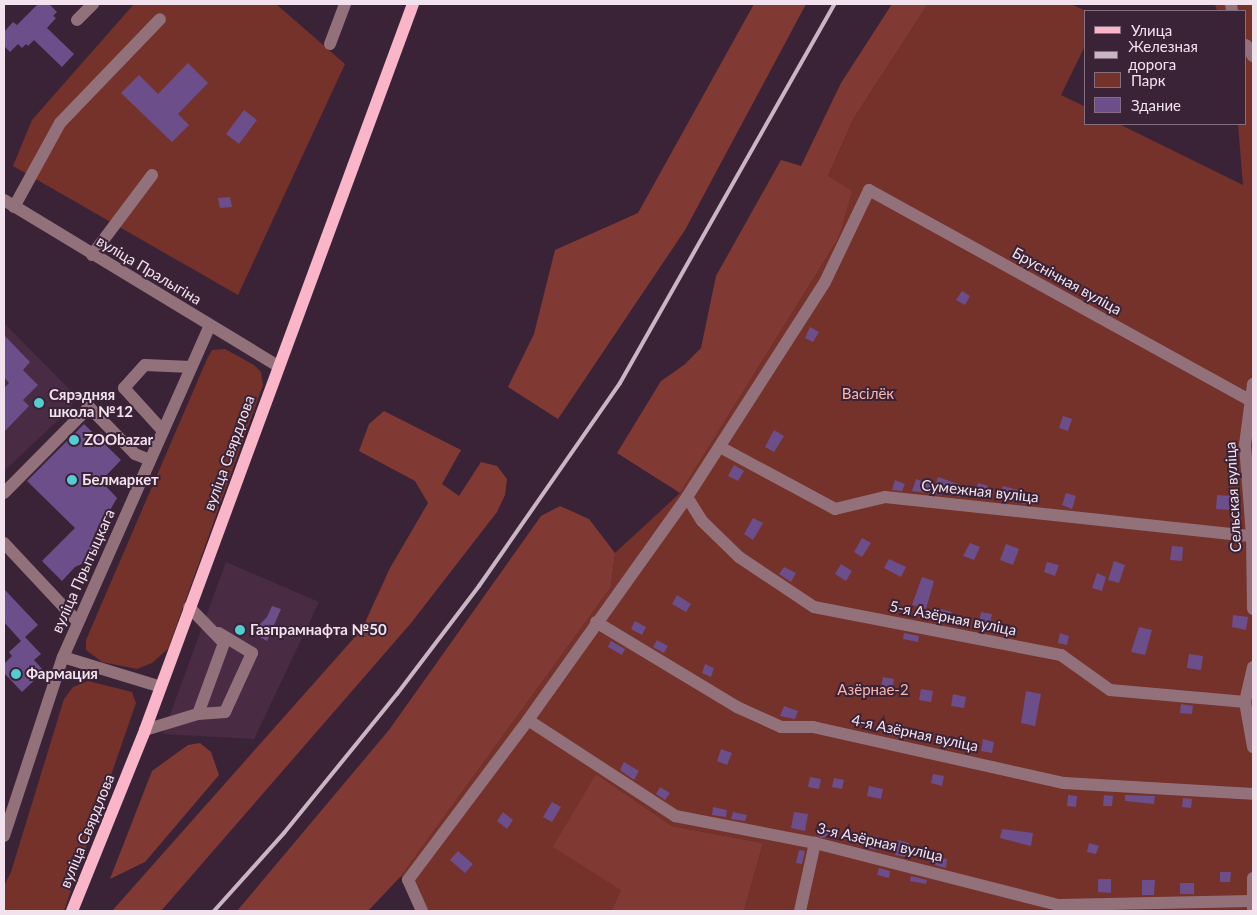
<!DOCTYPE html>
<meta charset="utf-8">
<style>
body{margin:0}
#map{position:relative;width:1257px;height:915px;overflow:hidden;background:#3b2337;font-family:Lato,sans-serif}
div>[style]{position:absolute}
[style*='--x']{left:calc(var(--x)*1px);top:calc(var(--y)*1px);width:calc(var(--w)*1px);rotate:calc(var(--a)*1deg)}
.built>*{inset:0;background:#492c44}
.green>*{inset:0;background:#74322b}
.forest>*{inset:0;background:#813a33}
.building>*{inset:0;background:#6c4e8a}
.round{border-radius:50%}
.minor>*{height:12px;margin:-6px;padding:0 6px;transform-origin:6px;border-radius:6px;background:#93717b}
.major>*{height:12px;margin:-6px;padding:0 6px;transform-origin:6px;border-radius:6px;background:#fbb5c9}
.rail>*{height:4px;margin:-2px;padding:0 2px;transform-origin:2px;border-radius:2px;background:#c8b6c4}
.dots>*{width:14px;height:14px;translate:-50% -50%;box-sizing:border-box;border:2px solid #3b2337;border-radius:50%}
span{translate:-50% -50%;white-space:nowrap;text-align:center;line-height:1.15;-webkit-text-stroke:4px #3b2337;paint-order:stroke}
.street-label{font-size:15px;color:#f2e2ee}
.poi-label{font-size:15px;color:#f2e2ee;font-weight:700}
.left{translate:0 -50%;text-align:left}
.park-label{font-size:15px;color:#f9b7ae}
.frame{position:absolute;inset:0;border:5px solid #f2e2ee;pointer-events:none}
.legend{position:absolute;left:1084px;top:10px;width:162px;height:115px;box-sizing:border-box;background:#3b2337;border:1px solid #846f80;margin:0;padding:6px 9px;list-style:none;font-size:15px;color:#f2e2ee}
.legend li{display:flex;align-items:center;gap:10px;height:25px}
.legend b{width:25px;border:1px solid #846f80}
</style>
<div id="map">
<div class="built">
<i style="clip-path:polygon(4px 323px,76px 396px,70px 409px,4px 471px)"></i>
<i style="clip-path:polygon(226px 562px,319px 602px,254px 739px,163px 734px)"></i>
</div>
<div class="green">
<i style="clip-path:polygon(134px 4px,276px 4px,345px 64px,238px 295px,13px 166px,32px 120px)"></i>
<i style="clip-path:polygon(928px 4px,1071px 4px,1086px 11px,1086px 44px,1061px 95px,1086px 107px,1086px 124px,1119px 124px,1243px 185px,1238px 124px,1246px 124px,1246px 11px,1217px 11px,1215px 4px,1253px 4px,1253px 911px,744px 911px,763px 843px,672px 826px,596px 774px,621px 890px,611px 911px,426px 911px,401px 876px,611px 587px,615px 553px,680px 493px,838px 239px,843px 216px,828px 176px,854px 118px)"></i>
<i style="clip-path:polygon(225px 349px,254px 365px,261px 372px,263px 385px,168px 649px,152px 663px,137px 669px,102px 662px,86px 650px,86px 640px,207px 359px,212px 350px)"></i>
<i style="clip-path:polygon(88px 681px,132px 692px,136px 703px,64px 911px,4px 911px,4px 886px,11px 872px,64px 699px,73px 687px)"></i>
</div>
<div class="forest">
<i style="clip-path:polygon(754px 4px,806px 4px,685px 230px,558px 419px,508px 387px,534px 334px,555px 250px,638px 213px)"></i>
<i style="clip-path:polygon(892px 4px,928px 4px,854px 118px,828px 176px,852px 191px,838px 239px,680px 493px,617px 453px,661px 381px,684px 365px,701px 348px,716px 276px,781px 160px,801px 166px,841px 83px)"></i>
<i style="clip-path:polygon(384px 411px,461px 450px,442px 484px,459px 496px,481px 462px,497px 466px,507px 479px,505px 495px,497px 512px,411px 623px,161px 911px,112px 911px,362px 629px,390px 568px,428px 503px,415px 481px,359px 451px,369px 424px)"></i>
<i style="clip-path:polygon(560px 506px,589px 519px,615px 553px,611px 587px,401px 876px,368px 911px,237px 911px,389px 730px,541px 516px)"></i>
<i style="clip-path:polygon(200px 743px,211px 752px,219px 775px,145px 862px,110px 879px,152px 771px,188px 745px)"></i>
<i style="clip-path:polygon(596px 774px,672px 826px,763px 843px,744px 911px,611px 911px,621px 890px,553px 847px)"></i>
</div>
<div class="building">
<i style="clip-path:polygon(38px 4px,49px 4px,57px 12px,53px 16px,56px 18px,47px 28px,74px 54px,62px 67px,34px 40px,28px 46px,26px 44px,22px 48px,18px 44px,10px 52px,4px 46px,4px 32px,13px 22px,17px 25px)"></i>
<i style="clip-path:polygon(188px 63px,208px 83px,178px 114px,189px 125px,172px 142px,121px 93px,139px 75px,158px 94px)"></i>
<i style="clip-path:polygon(244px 110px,257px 120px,239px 144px,226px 134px)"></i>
<i style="clip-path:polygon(230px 197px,232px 207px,220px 208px,218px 198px)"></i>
<i style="clip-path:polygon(962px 291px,970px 296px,965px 305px,956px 300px)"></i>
<i style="clip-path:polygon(810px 327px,819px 332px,813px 342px,805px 338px)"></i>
<i style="clip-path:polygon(4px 335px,30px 362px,23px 370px,38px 385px,23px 400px,29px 406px,4px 432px,4px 388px,9px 383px,4px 377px)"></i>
<i style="clip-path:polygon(1063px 416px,1072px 419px,1068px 431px,1059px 428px)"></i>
<i style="clip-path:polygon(84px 424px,121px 460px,101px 481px,117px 498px,109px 512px,112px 514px,105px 521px,108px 524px,102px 530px,104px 533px,98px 540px,101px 542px,94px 549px,97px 552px,93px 559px,75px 567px,62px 581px,42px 561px,75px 528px,27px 481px)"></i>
<i style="clip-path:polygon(774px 430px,784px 436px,774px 452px,765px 447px)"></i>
<i style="clip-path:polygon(734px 465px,744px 471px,738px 481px,728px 476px)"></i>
<i style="clip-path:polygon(938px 477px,964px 486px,960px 497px,945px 492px,944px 495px,912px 491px,916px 479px,935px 486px)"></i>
<i style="clip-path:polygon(895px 480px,905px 484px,902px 491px,892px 490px)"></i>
<i style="clip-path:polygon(978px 483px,988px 486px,984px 498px,974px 495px)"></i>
<i style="clip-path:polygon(1003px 486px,1029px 493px,1025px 504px,999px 498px)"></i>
<i style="clip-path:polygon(1066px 493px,1076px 496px,1072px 509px,1062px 505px)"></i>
<i style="clip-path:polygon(1217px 495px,1232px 496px,1231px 510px,1216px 509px)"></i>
<i style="clip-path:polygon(753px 518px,763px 523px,753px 540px,744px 534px)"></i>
<i style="clip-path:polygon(862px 538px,871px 543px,862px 557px,854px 552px)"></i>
<i style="clip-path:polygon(970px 543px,980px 547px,974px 560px,963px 556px)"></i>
<i style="clip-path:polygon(1006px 544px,1019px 549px,1013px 565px,1000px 560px)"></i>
<i style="clip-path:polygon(1172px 546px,1183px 547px,1182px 561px,1170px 560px)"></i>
<i style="clip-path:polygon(889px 559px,906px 567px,901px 577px,884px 568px)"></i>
<i style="clip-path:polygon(1114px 561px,1125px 565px,1119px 583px,1108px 580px)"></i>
<i style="clip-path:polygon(1047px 562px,1059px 565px,1055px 576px,1044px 572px)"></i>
<i style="clip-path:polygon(841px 564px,852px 571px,846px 581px,835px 574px)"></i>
<i style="clip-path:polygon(784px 567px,796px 573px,791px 582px,779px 574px)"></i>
<i style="clip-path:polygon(1097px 573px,1106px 577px,1102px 591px,1092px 588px)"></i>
<i style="clip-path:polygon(922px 577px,934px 581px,926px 609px,912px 605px)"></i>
<i style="clip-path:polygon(4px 589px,38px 625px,25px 637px,41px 654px,34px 660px,44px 671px,22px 692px,4px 673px,4px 664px,12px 656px,9px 652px,21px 641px,4px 622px)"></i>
<i style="clip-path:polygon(677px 595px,691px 604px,686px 612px,672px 604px)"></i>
<i style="clip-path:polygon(272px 606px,281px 609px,267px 641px,260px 637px,256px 628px,267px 617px)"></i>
<i style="clip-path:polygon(940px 609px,952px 612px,950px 621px,938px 619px)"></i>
<i style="clip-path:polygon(981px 612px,992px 614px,989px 630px,978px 628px)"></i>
<i style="clip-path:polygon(1233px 615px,1248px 617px,1246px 630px,1232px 627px)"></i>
<i style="clip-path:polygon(635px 621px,646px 627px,642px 635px,631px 629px)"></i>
<i style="clip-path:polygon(1139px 627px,1152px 630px,1145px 655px,1131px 652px)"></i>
<i style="clip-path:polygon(904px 633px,919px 636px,918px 642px,903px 639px)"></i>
<i style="clip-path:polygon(1060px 633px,1069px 636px,1067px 645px,1058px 643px)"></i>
<i style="clip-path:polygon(657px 640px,668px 646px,664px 653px,653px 647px)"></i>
<i style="clip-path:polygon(611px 641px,625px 649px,622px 655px,608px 647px)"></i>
<i style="clip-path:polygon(1189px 654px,1203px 656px,1201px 670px,1187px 668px)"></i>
<i style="clip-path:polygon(705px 664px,714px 668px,711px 677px,702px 673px)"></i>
<i style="clip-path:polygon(883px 677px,894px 679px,892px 690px,881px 688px)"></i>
<i style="clip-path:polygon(921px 689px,933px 691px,931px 702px,919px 700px)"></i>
<i style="clip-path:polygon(1026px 691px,1041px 694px,1035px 726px,1021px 723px)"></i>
<i style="clip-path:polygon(953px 694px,966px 697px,964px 708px,951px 706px)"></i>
<i style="clip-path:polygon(1181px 704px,1193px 706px,1192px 714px,1180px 713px)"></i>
<i style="clip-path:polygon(784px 706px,798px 711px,795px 719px,780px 716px)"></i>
<i style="clip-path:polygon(983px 739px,994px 742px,992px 753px,981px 751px)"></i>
<i style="clip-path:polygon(721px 749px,732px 753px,727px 765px,717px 761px)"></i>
<i style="clip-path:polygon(624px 762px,639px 771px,634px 780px,620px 770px)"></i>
<i style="clip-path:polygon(933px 774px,944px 776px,942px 786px,931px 783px)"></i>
<i style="clip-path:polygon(810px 777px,821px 779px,819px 789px,808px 787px)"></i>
<i style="clip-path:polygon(834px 778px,844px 780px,842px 789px,832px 787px)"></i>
<i style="clip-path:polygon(869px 786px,883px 789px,881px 799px,867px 796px)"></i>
<i style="clip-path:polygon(660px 787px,670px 793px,665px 800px,656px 794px)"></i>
<i style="clip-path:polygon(1068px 795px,1077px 796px,1076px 807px,1067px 806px)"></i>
<i style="clip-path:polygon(1104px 795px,1113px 796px,1112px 806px,1103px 806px)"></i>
<i style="clip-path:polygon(1125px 795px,1155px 796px,1154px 804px,1125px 801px)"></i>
<i style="clip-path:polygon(1183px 798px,1192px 799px,1191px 808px,1182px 807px)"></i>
<i style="clip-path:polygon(552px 802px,561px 807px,552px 822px,543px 817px)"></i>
<i style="clip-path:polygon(713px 807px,727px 810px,726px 817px,712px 815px)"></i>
<i style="clip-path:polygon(503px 812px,513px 820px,507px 829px,497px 821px)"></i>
<i style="clip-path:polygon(733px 812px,747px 815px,745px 821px,731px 819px)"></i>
<i style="clip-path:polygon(794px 812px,808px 814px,805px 831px,791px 828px)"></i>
<i class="round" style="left:816.5px;top:826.5px;width:11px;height:11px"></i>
<i style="clip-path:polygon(1002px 829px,1033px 833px,1031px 846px,1000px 838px)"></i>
<i style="clip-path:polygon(869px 835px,879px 837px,876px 850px,867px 848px)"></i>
<i style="clip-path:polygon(898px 840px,909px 843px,906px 857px,895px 855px)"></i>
<i style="clip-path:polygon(1089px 843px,1099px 846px,1096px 854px,1087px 852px)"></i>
<i style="clip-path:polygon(799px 850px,805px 851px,802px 864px,796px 863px)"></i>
<i style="clip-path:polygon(458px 851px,473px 864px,465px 873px,450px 860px)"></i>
<i style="clip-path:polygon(937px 857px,947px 859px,946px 868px,935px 865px)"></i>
<i style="clip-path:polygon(879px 868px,890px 871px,889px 878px,877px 875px)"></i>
<i style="clip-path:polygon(1220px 872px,1231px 872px,1230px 882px,1220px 882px)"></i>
<i style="clip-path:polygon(911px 876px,927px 880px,926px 884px,910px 881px)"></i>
<i style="clip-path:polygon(1098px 879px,1111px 879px,1111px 893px,1098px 892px)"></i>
<i style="clip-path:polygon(1142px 880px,1155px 880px,1154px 895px,1142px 895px)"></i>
<i style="clip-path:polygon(1180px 883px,1194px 883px,1194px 894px,1180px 894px)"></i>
</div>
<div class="minor">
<i style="--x:1231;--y:4;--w:7;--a:82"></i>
<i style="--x:77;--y:20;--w:23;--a:-45"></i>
<i style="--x:330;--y:44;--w:43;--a:-69.4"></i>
<i style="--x:1246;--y:45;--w:13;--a:58"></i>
<i style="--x:4;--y:200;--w:320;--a:31.2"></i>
<i style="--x:14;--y:207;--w:96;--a:-61.3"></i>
<i style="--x:60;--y:123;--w:144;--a:-46.1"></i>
<i style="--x:92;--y:255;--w:100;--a:-53.1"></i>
<i style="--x:1253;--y:384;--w:62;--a:97.5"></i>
<i style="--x:1245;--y:445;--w:91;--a:85.6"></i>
<i style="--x:1252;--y:536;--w:73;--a:89.2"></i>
<i style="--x:163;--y:431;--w:58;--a:-132.2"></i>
<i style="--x:124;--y:388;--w:31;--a:-48"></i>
<i style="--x:145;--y:365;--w:46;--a:2.5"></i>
<i style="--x:720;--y:447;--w:131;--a:28.3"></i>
<i style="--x:835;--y:509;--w:51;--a:-13.5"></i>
<i style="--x:885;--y:497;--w:369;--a:6.1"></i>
<i style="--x:4;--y:493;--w:121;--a:-45.3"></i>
<i style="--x:89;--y:407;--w:66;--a:45.6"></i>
<i style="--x:135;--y:454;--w:16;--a:22"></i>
<i style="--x:687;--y:497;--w:28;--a:58"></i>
<i style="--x:702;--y:521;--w:52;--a:44.2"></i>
<i style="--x:739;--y:557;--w:90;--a:33.7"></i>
<i style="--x:814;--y:607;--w:252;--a:11"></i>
<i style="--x:1061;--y:655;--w:60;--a:35.5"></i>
<i style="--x:1110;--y:690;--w:136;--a:5.1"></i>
<i style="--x:4;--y:543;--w:108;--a:46.9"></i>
<i style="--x:596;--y:622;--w:165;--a:31.1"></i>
<i style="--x:737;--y:707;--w:48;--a:24.4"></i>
<i style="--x:781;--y:727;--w:32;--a:0"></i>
<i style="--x:813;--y:727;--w:257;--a:12.6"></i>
<i style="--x:1064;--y:783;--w:189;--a:3.3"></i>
<i style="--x:63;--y:657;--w:102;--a:17"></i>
<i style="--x:1253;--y:667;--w:36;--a:103"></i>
<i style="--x:1245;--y:702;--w:46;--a:79.9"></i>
<i style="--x:198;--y:714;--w:27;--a:-4"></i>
<i style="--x:225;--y:712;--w:65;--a:-65.4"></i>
<i style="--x:252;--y:653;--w:39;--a:-149"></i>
<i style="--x:528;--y:720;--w:176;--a:33.1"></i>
<i style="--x:675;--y:816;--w:143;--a:10.9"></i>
<i style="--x:815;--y:843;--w:252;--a:14.3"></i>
<i style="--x:1059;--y:905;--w:193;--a:-1.2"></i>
<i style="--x:145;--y:730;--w:55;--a:-16.8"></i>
<i style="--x:198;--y:714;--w:76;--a:-69.9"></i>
<i style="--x:224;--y:643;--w:50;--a:-134.2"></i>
<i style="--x:4;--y:836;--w:188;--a:-71.8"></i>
<i style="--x:63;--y:657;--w:362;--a:-66.1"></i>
<i style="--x:422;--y:911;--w:34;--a:-114"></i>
<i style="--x:408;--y:880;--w:200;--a:-53.1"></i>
<i style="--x:528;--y:720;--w:274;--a:-54.5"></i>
<i style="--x:687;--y:497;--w:255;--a:-57.3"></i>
<i style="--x:825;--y:282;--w:102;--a:-64.4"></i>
<i style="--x:869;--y:190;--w:435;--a:28.9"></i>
<i style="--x:800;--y:911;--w:70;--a:-77.6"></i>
<i style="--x:1253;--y:911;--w:33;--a:-90"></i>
</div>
<div class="major">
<i style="--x:72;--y:911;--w:195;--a:-68"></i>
<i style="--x:145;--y:730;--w:774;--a:-69.74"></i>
</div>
<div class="rail">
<i style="--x:214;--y:911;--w:105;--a:-48.1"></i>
<i style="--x:284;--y:833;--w:179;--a:-50.9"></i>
<i style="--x:397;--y:694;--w:136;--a:-52.8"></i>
<i style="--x:479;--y:586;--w:247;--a:-55.2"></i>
<i style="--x:620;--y:383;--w:435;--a:-60.5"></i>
</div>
<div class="dots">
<i style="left:39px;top:403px;background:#52cdd0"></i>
<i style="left:74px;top:440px;background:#52cdd0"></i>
<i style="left:72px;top:480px;background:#52cdd0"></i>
<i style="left:240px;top:630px;background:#52cdd0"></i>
<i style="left:16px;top:674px;background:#52cdd0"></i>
</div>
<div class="street-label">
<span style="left:149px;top:270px;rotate:31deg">вуліца Пралыгіна</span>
<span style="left:1067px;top:281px;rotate:29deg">Бруснічная вуліца</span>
<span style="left:229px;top:453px;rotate:-70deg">вуліца Свярдлова</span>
<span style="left:980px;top:491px;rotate:6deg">Сумежная вуліца</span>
<span style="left:1233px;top:497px;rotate:-93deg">Сельская вуліца</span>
<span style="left:83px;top:571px;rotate:-66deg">вуліца Прытыцкага</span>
<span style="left:953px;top:618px;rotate:11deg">5-я Азёрная вуліца</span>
<span style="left:915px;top:733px;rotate:12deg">4-я Азёрная вуліца</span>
<span style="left:87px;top:831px;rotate:-68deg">вуліца Свярдлова</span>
<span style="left:880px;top:842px;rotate:13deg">3-я Азёрная вуліца</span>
</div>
<div class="poi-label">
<span class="left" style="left:49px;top:403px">Сярэдняя<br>школа №12</span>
<span class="left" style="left:84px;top:440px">ZOObazar</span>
<span class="left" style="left:82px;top:480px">Белмаркет</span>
<span class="left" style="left:250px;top:630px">Газпрамнафта №50</span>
<span class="left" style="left:26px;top:674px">Фармация</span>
</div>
<div class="park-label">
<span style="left:868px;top:394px">Васілёк</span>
<span style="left:873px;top:690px">Азёрнае-2</span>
</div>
<div class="frame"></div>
<ul class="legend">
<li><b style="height:6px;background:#fbb5c9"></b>Улица</li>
<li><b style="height:6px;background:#c8b6c4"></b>Железная дорога</li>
<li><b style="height:14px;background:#74322b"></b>Парк</li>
<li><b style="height:14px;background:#6c4e8a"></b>Здание</li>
</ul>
</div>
